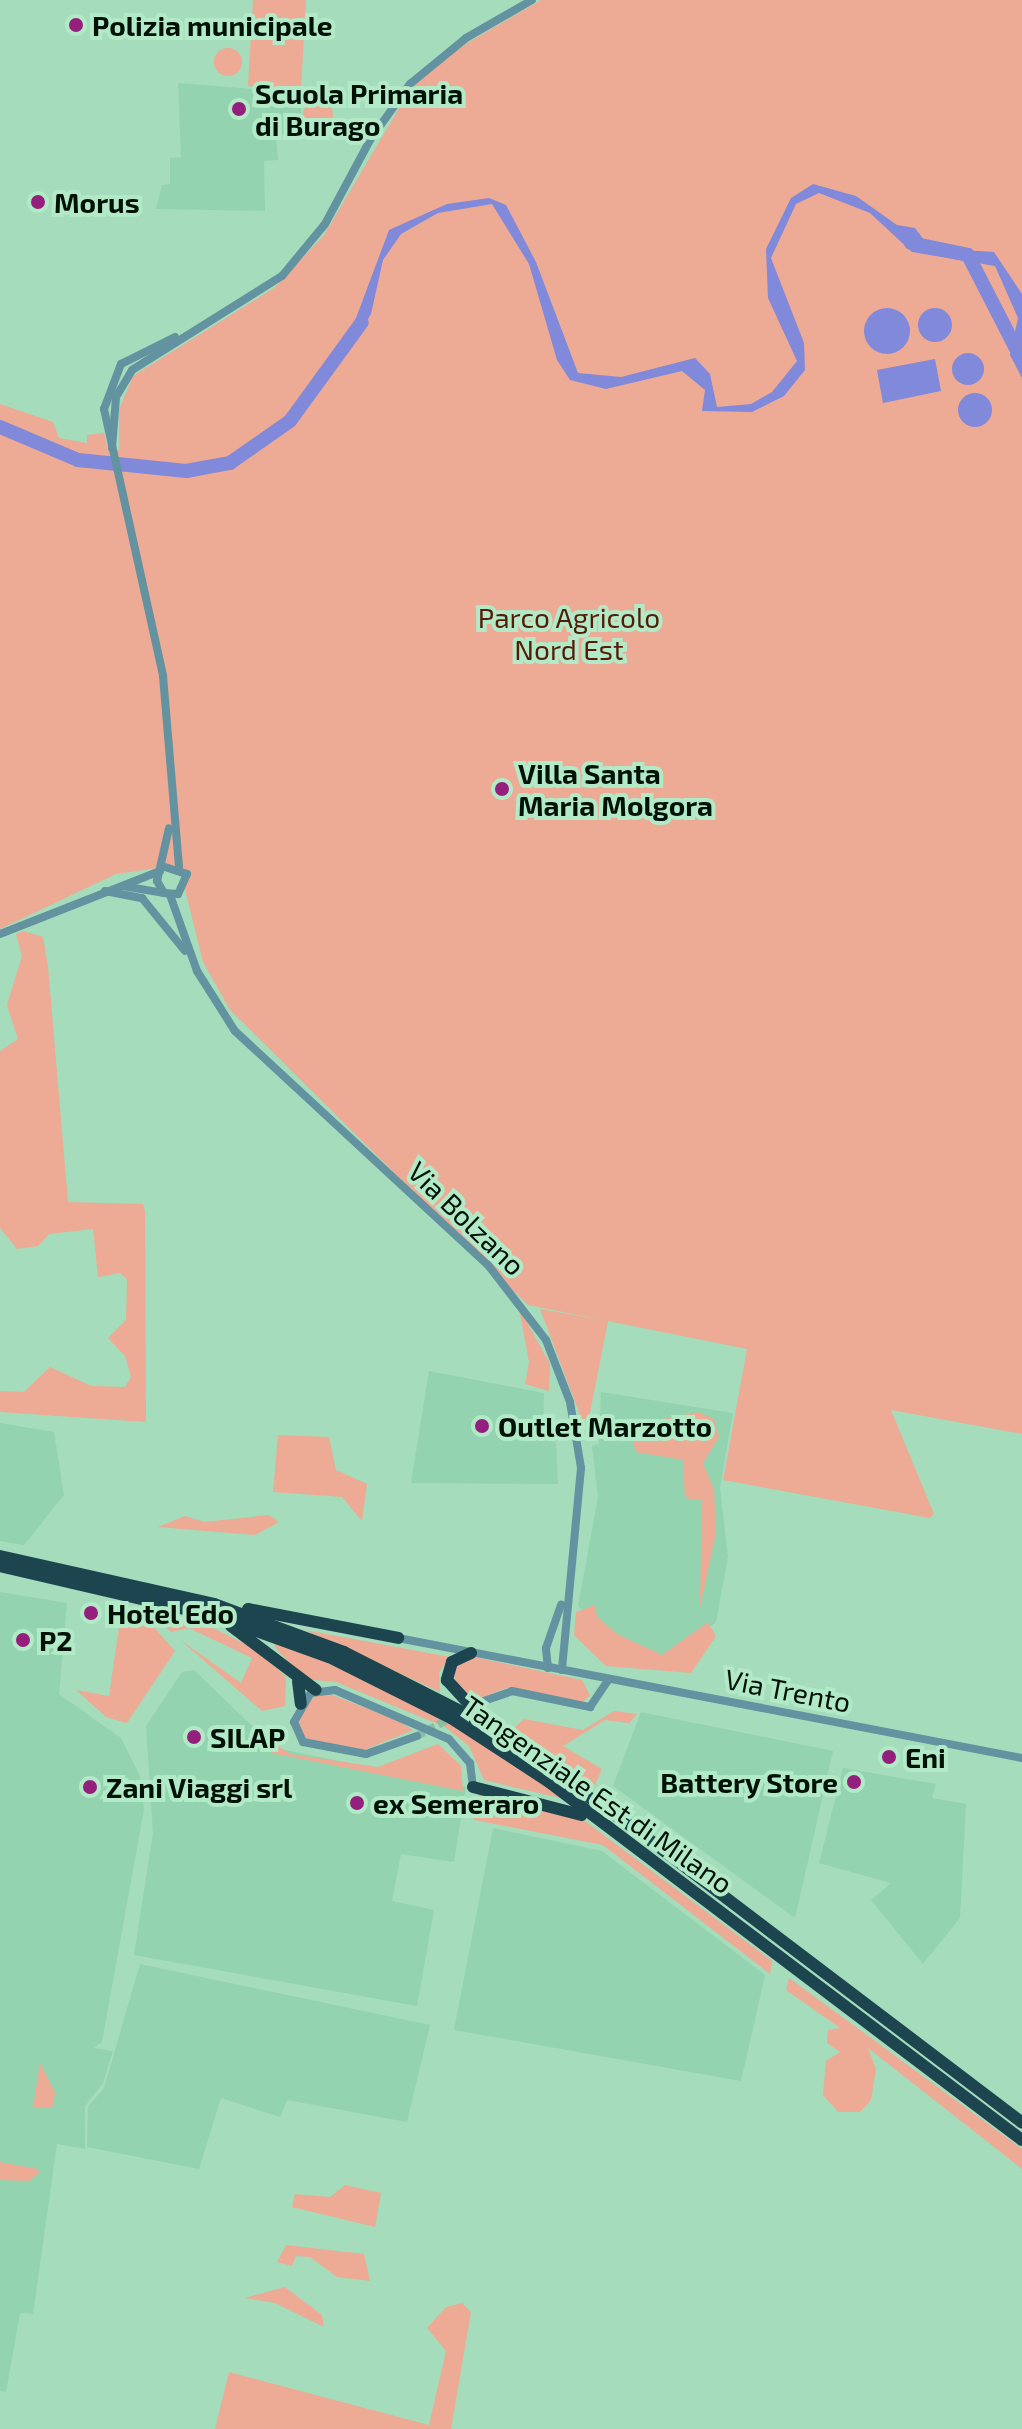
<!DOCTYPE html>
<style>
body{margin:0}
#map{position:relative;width:1022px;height:2429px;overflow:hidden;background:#a5dcbb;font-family:"Exo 2",sans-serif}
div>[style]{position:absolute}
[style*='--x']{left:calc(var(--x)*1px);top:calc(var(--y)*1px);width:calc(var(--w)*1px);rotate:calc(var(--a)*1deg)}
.built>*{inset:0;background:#94d3af}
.green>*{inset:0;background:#edaa94}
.round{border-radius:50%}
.water>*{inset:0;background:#8189db}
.river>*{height:14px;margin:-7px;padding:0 7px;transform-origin:7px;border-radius:7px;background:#8189db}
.minor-tunnel>*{height:8px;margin-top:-4px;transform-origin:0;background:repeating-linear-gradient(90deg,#8cbea0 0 8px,transparent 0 12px)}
.minor>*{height:8px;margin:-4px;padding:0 4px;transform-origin:4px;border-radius:4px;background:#6392a0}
.highway>*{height:12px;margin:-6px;padding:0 6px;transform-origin:6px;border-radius:6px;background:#1c4550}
.dots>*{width:22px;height:22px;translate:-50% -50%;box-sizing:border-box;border:4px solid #b2eac8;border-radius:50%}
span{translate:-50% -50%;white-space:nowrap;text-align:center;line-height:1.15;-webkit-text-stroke:8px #b2eac8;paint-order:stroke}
.poi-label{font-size:28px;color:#001207;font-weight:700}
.left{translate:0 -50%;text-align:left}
.right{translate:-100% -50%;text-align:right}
.park-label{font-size:28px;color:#551b07}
.street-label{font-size:28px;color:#001207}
</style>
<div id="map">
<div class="built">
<i style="clip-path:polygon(178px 83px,301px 93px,301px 134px,276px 134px,278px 160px,264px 161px,265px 211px,156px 209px,162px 185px,170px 184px,170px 158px,181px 157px)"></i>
<i style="clip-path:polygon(429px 1371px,544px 1393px,543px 1440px,556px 1442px,558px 1484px,411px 1483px)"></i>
<i style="clip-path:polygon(601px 1392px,733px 1413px,720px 1488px,728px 1557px,716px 1622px,673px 1659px,617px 1642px,578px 1606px,598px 1497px,592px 1446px,599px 1444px)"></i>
<i style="clip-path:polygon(0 1423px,54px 1432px,64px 1495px,24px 1545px,0 1541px)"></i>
<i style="clip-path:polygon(0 1592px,67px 1603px,59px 1694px,121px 1738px,139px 1774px,144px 1809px,102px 2042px,93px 2048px,113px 2051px,103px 2083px,85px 2106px,85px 2149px,57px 2144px,33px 2314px,20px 2313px,6px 2392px,0 2391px)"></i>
<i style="clip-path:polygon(194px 1670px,275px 1748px,466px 1787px,454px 1862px,401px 1854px,392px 1901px,434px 1910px,417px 2006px,134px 1955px,153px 1833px,146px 1726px,182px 1672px)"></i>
<i style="clip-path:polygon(641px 1712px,833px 1751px,795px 1918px,613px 1786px)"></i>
<i style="clip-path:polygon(843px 1768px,936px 1784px,932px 1798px,966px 1804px,960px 1918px,923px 1964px,871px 1900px,891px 1883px,819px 1863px)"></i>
<i style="clip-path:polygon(493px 1828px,602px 1851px,765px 1975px,741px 2081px,454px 2030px)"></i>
<i style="clip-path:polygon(140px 1964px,430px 2025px,407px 2122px,287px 2100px,280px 2117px,221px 2098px,199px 2169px,87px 2147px,88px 2107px,104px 2088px)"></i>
</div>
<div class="green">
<i style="clip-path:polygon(253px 0,306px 0,301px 89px,248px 86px)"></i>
<i style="clip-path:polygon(541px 0,1022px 0,1022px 1434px,891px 1410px,934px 1514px,930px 1518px,723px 1480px,747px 1349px,528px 1305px,230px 1010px,203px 962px,179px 865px,116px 874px,0 929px,0 404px,53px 422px,59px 438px,87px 443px,87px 435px,104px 433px,108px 449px,119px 450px,119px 410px,133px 376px,274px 288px,324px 235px,411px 88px,450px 53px)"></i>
<i class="round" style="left:214px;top:48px;width:28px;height:28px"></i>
<i class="round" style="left:303px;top:100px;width:30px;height:30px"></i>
<i style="clip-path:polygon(23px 931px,43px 937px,48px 966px,68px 1202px,143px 1204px,145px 1211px,146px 1422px,0 1412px,0 1391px,24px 1392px,50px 1367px,91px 1386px,125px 1387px,131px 1377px,125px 1356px,108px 1338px,126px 1320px,127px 1279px,120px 1273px,98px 1277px,93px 1229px,49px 1234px,38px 1246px,17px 1249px,0 1228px,0 1051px,18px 1039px,7px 1005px,22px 956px,16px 934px)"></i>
<i style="clip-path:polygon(519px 1308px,550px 1364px,549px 1391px,525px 1384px,529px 1362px)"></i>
<i style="clip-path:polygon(540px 1309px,608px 1321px,588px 1423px,583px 1423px)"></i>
<i style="clip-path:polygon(698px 1412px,714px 1419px,719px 1437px,703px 1463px,714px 1490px,716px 1532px,700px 1608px,702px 1500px,685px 1498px,683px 1460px,636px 1452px,631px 1434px,635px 1425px)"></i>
<i style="clip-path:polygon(278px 1435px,329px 1437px,336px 1470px,367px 1484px,362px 1521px,342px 1497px,273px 1492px)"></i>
<i style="clip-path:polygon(269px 1515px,279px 1522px,255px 1535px,158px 1527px,185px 1516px,204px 1522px)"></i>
<i style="clip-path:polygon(595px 1605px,597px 1617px,617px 1634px,662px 1655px,708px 1622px,716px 1636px,691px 1673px,606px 1666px,574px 1635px,576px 1612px)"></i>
<i style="clip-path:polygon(148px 1612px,213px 1628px,257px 1650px,286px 1677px,285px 1706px,262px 1711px,179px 1639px,241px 1683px,252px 1658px,189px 1628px,171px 1632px)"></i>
<i style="clip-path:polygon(121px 1614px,152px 1625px,175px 1651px,127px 1723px,106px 1717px,76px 1690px,109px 1696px)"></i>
<i style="clip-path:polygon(305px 1630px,450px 1657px,439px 1672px,440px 1692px)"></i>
<i style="clip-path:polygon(281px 1642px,427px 1707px,565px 1799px,484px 1780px,469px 1746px,445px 1727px,336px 1682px,304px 1679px,274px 1646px)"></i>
<i style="clip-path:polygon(474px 1657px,582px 1680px,590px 1695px,582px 1703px,506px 1688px,468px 1703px,450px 1669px)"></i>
<i style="clip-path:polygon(327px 1693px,397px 1720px,413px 1730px,364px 1750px,303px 1738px,298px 1720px,313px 1696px)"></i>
<i style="clip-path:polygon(614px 1711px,637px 1714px,629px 1723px,605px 1720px,563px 1746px,602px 1769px,595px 1785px,511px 1731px,524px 1719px,583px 1730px)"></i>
<i style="clip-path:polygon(438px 1744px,461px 1766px,463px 1791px,271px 1753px,277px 1745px,290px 1754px,378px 1767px)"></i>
<i style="clip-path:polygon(482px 1793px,581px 1818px,772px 1961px,770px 1974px,603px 1845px,474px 1820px,474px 1799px)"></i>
<i style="clip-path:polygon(789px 1978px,1022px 2149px,1022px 2169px,868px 2048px,876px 2069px,871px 2100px,860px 2112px,838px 2112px,823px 2095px,826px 2061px,840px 2052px,827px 2043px,828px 2030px,840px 2028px,786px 1990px)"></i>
<i style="clip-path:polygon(40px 2063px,55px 2093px,52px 2108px,33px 2107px)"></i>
<i style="clip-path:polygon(0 2162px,38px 2169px,39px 2173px,29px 2181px,0 2180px)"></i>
<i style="clip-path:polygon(345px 2185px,381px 2193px,375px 2227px,292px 2207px,295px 2194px,330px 2197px)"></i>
<i style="clip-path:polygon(286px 2245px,364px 2254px,370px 2281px,337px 2277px,310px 2257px,296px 2256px,292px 2266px,277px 2262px)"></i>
<i style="clip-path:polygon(285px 2287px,322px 2315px,324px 2327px,275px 2303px,245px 2298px)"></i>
<i style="clip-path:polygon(462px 2303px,471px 2312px,451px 2429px,215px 2429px,229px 2372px,429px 2425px,446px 2351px,427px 2328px,446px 2307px)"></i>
</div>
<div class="water">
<i style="clip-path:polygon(813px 184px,856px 196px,897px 225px,915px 228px,930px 248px,994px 252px,1022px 294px,1022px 378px,1010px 355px,1018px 318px,995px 266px,912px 252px,870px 213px,819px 193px,796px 204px,771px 258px,804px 343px,805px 370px,784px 396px,752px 412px,702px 411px,705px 390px,682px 371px,606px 389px,570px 380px,557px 360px,529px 264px,492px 204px,438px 213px,401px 234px,383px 260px,371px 314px,356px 339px,350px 334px,389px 230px,447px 204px,489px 198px,506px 205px,536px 262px,578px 373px,621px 377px,695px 358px,710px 374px,717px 407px,751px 404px,772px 392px,797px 361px,768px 298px,766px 249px,791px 198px)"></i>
<i class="round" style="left:918px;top:308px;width:34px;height:34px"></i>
<i class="round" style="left:864px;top:308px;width:46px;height:46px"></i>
<i class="round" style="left:952px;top:353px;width:32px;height:32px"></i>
<i style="clip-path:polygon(935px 359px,941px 391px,883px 403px,877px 370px)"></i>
<i class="round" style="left:958px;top:393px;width:34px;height:34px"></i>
</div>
<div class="river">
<i style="--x:911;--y:243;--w:58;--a:11.9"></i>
<i style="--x:968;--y:255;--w:118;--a:62.8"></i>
<i style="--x:0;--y:427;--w:85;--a:22.9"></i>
<i style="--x:78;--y:460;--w:109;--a:5.8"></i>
<i style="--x:186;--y:471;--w:45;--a:-10.3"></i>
<i style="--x:230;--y:463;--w:73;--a:-35"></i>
<i style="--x:290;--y:421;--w:122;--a:-54"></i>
</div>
<div class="minor-tunnel">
<i style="--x:417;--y:1736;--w:40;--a:-28"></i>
</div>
<div class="minor">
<i style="--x:175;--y:337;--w:60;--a:153.4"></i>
<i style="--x:121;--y:364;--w:48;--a:110.7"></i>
<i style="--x:104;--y:409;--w:273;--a:77.5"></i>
<i style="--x:163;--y:676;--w:191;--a:85.2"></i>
<i style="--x:112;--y:448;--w:51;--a:-85.5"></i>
<i style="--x:116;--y:397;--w:31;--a:-59"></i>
<i style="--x:132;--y:370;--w:177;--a:-32.1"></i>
<i style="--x:282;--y:276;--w:67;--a:-50.4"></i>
<i style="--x:325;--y:224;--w:95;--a:-61.8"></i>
<i style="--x:370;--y:140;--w:69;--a:-54.5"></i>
<i style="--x:410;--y:84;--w:72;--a:-39.4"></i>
<i style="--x:466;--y:38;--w:76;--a:-29.9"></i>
<i style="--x:165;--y:867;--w:23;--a:18"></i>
<i style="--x:187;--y:874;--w:22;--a:114"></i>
<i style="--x:178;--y:894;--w:14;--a:-176"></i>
<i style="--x:164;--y:893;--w:14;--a:-120"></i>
<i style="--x:157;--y:881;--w:54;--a:-77.2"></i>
<i style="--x:123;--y:886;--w:42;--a:9.7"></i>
<i style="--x:105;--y:891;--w:38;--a:11"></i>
<i style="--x:142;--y:898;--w:68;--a:50.9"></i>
<i style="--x:170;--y:895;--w:81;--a:70.4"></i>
<i style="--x:197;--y:971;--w:71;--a:57.7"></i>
<i style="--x:235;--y:1031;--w:345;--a:42.8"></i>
<i style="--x:488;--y:1265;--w:95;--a:52.3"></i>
<i style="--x:546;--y:1340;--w:66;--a:68.8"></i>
<i style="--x:570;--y:1402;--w:67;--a:80.5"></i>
<i style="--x:581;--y:1468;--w:203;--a:95.4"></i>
<i style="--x:0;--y:934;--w:172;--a:-21.5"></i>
<i style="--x:398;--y:1638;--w:635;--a:10.89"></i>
<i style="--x:548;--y:1668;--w:20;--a:-96"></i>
<i style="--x:546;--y:1648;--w:46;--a:-70.8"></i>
<i style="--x:475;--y:1704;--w:39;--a:-19"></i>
<i style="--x:512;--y:1691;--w:80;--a:11.6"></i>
<i style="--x:590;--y:1707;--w:32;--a:-56"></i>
<i style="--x:417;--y:1736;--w:54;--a:160.6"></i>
<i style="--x:366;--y:1754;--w:64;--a:-169.2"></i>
<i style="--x:303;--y:1742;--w:22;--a:-114"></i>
<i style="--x:294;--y:1722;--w:34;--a:-60"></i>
<i style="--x:311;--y:1693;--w:24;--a:-7"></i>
<i style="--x:335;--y:1690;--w:124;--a:23.3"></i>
<i style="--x:449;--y:1739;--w:32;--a:49"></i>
<i style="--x:470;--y:1763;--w:24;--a:83"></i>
</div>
<div class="highway">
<i style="--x:0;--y:1556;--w:219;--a:12.6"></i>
<i style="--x:214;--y:1604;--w:139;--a:20.3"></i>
<i style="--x:344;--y:1652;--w:139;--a:26.9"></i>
<i style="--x:468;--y:1715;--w:196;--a:34.2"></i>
<i style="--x:630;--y:1825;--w:492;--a:37.2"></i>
<i style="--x:0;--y:1566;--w:221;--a:13.1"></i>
<i style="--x:215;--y:1616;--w:121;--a:19.8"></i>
<i style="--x:329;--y:1657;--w:136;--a:26.6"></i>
<i style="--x:451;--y:1718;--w:117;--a:33.1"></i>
<i style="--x:549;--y:1782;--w:593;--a:37.12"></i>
<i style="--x:248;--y:1609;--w:153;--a:10.9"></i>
<i style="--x:231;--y:1626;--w:106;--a:37"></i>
<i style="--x:471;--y:1653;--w:21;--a:155"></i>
<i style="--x:452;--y:1662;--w:19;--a:106"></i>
<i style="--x:447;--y:1680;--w:46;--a:47.6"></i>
<i style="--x:298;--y:1681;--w:23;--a:83"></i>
<i style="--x:473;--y:1787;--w:112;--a:14.5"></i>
</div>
<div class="dots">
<i style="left:76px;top:25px;background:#951f7c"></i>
<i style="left:239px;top:109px;background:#951f7c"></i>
<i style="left:38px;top:202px;background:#951f7c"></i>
<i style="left:502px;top:789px;background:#951f7c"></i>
<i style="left:482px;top:1426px;background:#951f7c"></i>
<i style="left:91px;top:1613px;background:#951f7c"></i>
<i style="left:23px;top:1640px;background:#951f7c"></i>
<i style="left:194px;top:1737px;background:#951f7c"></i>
<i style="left:889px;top:1757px;background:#951f7c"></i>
<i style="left:854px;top:1782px;background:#951f7c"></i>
<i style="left:90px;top:1787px;background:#951f7c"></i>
<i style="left:357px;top:1803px;background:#951f7c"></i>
</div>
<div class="poi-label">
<span class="left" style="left:92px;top:25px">Polizia municipale</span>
<span class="left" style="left:255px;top:109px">Scuola Primaria<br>di Burago</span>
<span class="left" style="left:54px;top:202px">Morus</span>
<span class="left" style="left:518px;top:789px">Villa Santa<br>Maria Molgora</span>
<span class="left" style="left:498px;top:1426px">Outlet Marzotto</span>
<span class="left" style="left:107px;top:1613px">Hotel Edo</span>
<span class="left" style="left:39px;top:1640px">P2</span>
<span class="left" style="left:210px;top:1737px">SILAP</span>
<span class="left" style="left:905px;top:1757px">Eni</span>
<span class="right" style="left:838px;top:1782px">Battery Store</span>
<span class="left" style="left:106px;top:1787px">Zani Viaggi srl</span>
<span class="left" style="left:373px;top:1803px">ex Semeraro</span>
</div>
<div class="park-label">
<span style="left:569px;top:633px">Parco Agricolo<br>Nord Est</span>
</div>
<div class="street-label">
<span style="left:467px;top:1218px;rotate:44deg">Via Bolzano</span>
<span style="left:788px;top:1690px;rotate:11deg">Via Trento</span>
<span style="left:598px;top:1794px;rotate:35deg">Tangenziale Est di Milano</span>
</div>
</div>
